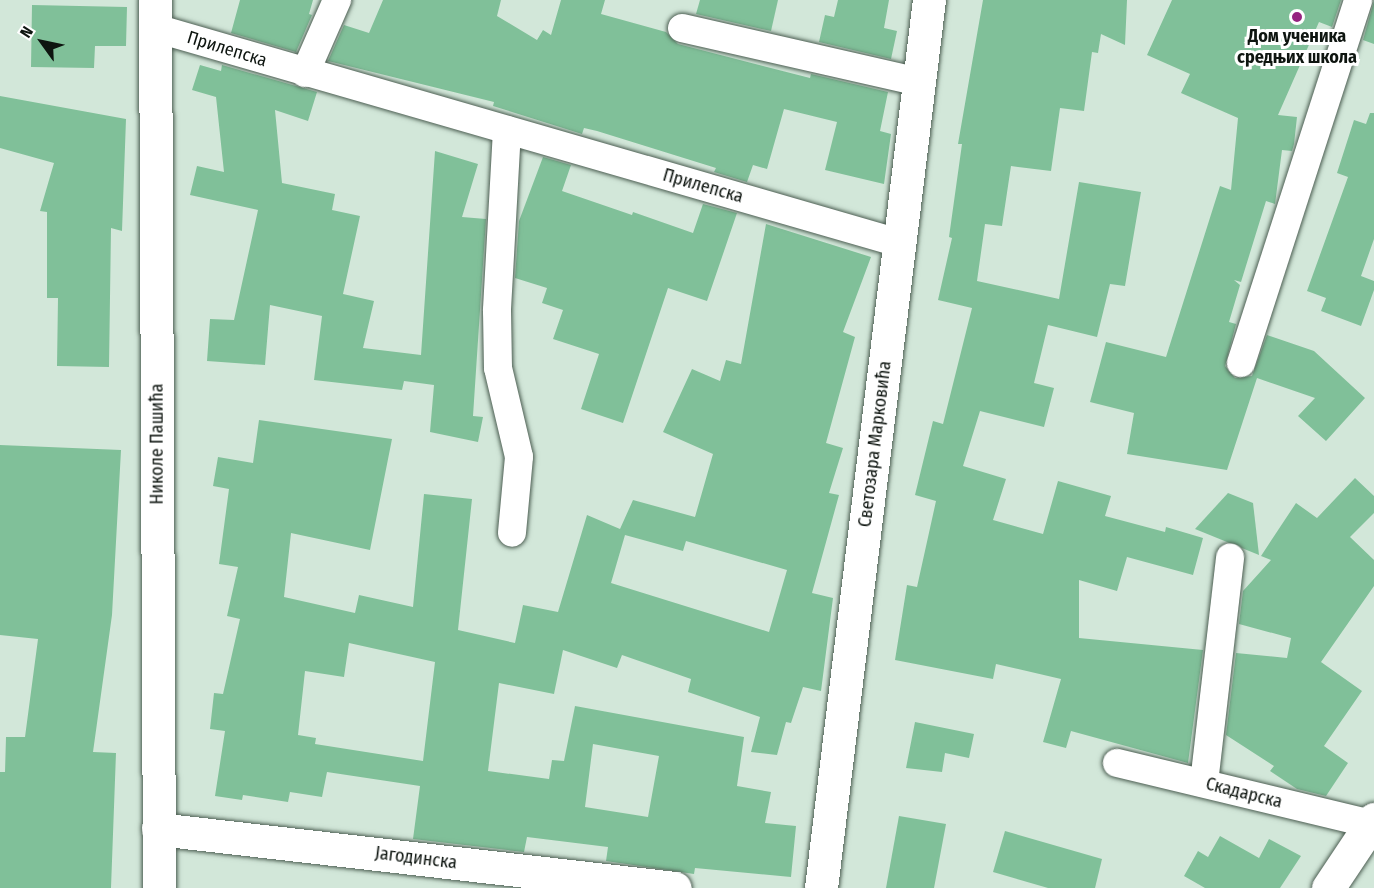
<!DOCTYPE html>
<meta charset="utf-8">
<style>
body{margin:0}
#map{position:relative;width:1374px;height:888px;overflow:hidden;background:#d2e7d9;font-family:"Fira Sans Condensed",sans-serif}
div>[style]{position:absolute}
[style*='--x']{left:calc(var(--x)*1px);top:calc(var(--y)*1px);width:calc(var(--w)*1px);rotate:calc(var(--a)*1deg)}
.building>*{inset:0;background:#80c099}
.roads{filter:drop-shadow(0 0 2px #4c5e52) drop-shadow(0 0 2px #4c5e52)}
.minor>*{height:28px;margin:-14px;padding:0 14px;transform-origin:14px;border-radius:14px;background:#fff}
.tertiary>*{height:33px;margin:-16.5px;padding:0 16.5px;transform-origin:16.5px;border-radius:16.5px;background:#fff}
.primary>*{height:33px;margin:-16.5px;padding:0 16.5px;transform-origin:16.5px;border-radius:16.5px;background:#fff}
.dots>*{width:16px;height:16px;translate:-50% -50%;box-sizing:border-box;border:3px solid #fff;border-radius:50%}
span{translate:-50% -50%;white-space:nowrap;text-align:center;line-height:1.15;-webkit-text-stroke:6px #fff;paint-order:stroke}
.poi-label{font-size:18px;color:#0e1510;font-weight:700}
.street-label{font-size:18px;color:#0e1510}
.north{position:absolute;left:12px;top:12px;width:60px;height:60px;-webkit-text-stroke:4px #fff;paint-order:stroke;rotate:303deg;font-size:16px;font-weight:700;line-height:24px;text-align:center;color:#0e1510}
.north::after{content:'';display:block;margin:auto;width:21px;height:27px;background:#0e1510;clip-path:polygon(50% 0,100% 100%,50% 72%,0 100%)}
</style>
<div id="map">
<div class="building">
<i style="clip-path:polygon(240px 0,313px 0,309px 14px,312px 15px,296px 52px,231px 33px)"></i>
<i style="clip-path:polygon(383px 0,501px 0,497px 16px,537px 40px,543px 30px,551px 35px,561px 0,605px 0,601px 14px,666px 32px,678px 44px,810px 78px,811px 74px,888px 92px,880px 131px,891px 134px,884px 184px,825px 170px,837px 122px,784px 109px,767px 169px,753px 165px,747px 182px,714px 172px,716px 168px,597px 131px,584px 128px,582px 134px,493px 106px,494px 102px,328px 61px,344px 25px,369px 33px)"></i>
<i style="clip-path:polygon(700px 0,778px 0,771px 31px,696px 14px)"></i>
<i style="clip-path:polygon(838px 0,889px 0,884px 28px,897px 31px,891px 59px,819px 42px,825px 15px,834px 17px)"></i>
<i style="clip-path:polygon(983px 0,1127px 0,1125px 45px,1101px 34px,1098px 53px,1092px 52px,1084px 111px,1060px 108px,1051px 171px,1011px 166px,1002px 226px,985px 224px,977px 281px,1059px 299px,1079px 182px,1141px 192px,1125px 286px,1110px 284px,1097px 337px,1048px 325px,1034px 383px,1054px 388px,1044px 427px,980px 411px,963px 466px,1006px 479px,993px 520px,1043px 534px,1058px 481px,1111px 496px,1105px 516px,1165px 532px,1166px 527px,1203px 538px,1193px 575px,1127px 557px,1117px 591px,1079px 580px,1079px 638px,1203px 650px,1188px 763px,1071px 731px,1066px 748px,1043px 742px,1061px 679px,996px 664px,993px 679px,895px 660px,907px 585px,917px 587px,936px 501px,915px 495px,933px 421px,943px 424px,972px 308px,938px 300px,952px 238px,949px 237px,962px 144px,958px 144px)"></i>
<i style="clip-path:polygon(1172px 0,1341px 0,1332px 27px,1319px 22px,1278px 115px,1297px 117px,1294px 144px,1292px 151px,1282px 150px,1275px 204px,1266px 201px,1241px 282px,1234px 280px,1240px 285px,1229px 322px,1236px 324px,1225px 366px,1235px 378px,1252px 376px,1267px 335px,1314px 351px,1365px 398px,1326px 441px,1298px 416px,1315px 398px,1257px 378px,1227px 470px,1127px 454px,1134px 413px,1090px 402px,1106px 342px,1166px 357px,1220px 186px,1231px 190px,1238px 118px,1181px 93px,1190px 74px,1147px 55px)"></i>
<i style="clip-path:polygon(1374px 1px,1374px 44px,1363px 40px)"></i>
<i style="clip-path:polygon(32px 5px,127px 7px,126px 46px,95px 46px,94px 68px,31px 67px)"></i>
<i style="clip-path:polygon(200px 65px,221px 71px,222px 65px,317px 92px,308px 121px,275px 110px,282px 183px,335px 194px,332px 210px,360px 216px,343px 294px,374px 301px,363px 348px,421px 355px,435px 151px,478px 164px,462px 217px,486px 219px,473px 416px,483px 417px,478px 442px,430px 432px,434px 385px,404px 381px,402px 390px,314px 380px,322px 316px,270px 305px,265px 365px,207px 361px,210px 319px,234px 320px,258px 210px,190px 195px,197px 166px,224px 172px,216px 97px,192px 90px)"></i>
<i style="clip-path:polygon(0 96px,126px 119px,122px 231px,111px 228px,109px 367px,57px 366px,58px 298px,47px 298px,47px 212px,40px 211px,54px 163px,0 148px)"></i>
<i style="clip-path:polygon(1370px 113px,1374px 113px,1374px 239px,1361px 276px,1374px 281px,1374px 290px,1361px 326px,1321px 311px,1326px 298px,1307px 291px,1348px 177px,1337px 173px,1354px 120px,1366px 124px)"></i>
<i style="clip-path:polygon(543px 157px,571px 165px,562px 191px,632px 215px,633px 212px,693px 233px,703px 204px,737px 213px,707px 301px,668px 288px,623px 423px,581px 409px,599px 354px,553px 339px,563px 310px,542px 303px,547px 288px,515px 278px,519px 221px)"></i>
<i style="clip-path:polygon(evenodd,766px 224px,871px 257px,843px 332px,855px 337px,826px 443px,843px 448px,829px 493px,839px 495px,812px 593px,833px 598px,821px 691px,803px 687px,791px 723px,786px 722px,777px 755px,751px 752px,760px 717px,688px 692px,691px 679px,622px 655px,617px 668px,563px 650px,554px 694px,499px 683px,488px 771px,549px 779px,552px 760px,564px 761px,575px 706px,744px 737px,737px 786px,771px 792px,765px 823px,796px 826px,791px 877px,695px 868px,694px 874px,606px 861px,608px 847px,527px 837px,524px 852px,413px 839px,420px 786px,327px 772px,322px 797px,290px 792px,288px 802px,243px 795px,242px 800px,215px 796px,225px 731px,210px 729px,214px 693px,223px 694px,240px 619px,227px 616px,238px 567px,219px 564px,229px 489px,213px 486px,218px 457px,253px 463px,259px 420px,392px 439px,370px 550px,291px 533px,284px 597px,355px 613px,359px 595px,413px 607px,424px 494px,472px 499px,458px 630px,515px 643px,523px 605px,558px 612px,587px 515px,620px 529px,633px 500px,695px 517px,713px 454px,663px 432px,692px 369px,720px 381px,726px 360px,741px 364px,766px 224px,625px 535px,683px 551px,686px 541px,787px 570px,769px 632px,611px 583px,625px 535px,766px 224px,349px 643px,435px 662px,423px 761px,315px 744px,316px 738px,298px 735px,305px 671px,344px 677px,349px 643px,766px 224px,593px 744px,659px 756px,648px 817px,585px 807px,593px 744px)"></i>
<i style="clip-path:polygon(0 445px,121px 450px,112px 615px,93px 752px,116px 753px,111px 888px,0 888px,0 772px,5px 772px,6px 737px,25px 737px,38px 639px,0 635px)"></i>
<i style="clip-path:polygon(1355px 478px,1374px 496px,1374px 513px,1350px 537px,1374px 560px,1374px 586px,1321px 662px,1362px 691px,1324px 746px,1348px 763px,1326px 796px,1297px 789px,1270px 771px,1274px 766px,1226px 735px,1236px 653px,1287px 658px,1291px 638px,1239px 624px,1243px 591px,1271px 560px,1261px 556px,1296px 503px,1317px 518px)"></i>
<i style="clip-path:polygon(1228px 493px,1253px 503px,1259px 555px,1195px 529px)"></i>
<i style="clip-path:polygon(915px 722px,974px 734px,969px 758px,945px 753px,942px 772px,906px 768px)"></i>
<i style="clip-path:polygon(899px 816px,946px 824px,934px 888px,886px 888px)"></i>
<i style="clip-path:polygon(1005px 831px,1102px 859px,1095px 888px,1048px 888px,993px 872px)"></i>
<i style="clip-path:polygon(1220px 836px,1259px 858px,1269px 839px,1301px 856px,1280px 888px,1205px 888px,1184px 876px,1198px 851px,1208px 857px)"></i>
</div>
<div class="roads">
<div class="minor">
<i style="--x:155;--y:28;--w:774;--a:16.12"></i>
<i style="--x:682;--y:28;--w:243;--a:12.8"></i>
<i style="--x:305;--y:73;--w:80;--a:-66.3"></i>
<i style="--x:507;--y:130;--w:181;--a:93.2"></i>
<i style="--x:497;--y:311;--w:57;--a:89"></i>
<i style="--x:498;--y:368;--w:91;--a:76.7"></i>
<i style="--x:519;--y:457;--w:76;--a:95.3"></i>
<i style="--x:1241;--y:363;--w:381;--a:-72.1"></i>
<i style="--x:1117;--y:763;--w:261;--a:13.5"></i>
<i style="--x:1204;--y:783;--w:227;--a:-83.4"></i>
</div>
<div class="tertiary">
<i style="--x:155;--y:0;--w:888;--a:89.74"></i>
<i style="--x:158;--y:829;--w:520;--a:6.51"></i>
<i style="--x:821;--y:888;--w:895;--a:-83.07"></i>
</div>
<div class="primary">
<i style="--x:1328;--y:888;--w:83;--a:-56.3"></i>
</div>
</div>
<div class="dots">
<i style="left:1297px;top:17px;background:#962380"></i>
</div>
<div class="poi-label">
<span style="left:1297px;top:47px">Дом ученика<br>средњих школа</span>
</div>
<div class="street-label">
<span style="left:227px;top:49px;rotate:17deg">Прилепска</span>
<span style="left:703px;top:186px;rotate:16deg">Прилепска</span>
<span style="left:157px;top:444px;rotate:-90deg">Николе Пашића</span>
<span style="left:875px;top:444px;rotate:-83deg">Светозара Марковића</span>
<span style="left:1244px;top:793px;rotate:14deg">Скадарска</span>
<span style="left:416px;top:858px;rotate:7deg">Јагодинска</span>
</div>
<div class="north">N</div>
</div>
